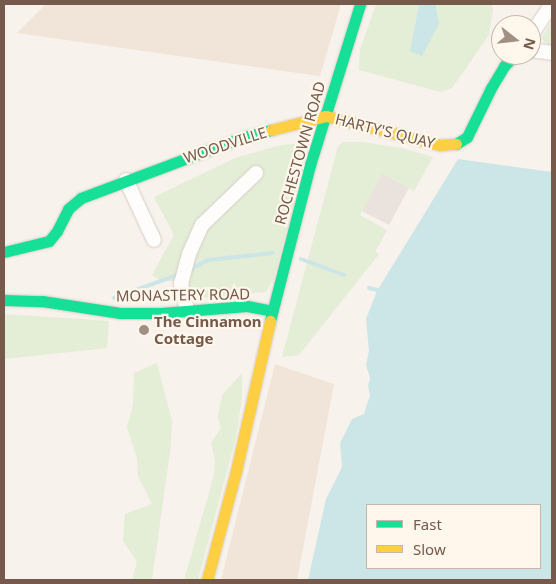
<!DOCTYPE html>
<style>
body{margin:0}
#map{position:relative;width:556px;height:584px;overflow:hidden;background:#f7f2eb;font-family:"Noto Sans",sans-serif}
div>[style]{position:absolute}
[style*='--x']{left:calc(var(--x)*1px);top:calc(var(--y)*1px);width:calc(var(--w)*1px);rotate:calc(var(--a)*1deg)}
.residential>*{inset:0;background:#f0e5d8}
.industrial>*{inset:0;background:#eae2dc}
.green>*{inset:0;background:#e4edd6}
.water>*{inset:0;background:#cce5e7}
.stream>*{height:4px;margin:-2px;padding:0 2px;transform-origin:2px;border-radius:2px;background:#cce5e7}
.roads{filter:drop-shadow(0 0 1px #d6cec8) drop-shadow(0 0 1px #d6cec8)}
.street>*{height:14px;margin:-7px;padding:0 7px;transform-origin:7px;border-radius:7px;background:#fefdfc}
.fast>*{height:11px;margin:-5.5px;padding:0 5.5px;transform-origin:5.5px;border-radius:5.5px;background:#16e098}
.slow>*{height:11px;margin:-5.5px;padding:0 5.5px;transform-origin:5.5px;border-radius:5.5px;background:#ffcf43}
.dots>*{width:14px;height:14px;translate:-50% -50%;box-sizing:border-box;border:2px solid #fff7ec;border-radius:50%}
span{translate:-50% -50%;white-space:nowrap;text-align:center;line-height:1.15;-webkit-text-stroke:4.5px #fff7ec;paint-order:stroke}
.street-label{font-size:15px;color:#75594b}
.poi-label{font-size:15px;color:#75594b;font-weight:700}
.left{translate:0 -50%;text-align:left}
.frame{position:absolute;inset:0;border:5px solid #75594b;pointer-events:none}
.legend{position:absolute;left:366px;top:504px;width:175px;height:65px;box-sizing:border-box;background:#fff7ec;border:1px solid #c8b8ac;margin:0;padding:6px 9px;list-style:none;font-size:15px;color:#75594b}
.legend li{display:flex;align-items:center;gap:10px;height:25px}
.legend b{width:25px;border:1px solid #c8b8ac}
.north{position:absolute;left:491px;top:15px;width:50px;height:50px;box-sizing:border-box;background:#fff7ec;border:1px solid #c8b8ac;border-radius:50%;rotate:106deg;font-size:14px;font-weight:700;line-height:20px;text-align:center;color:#75594b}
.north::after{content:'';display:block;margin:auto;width:18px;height:22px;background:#a28f83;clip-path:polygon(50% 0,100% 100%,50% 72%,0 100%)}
</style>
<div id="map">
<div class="residential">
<i style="clip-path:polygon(46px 4px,341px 4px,320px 76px,17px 33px)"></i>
<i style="clip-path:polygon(275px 364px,334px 384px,297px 580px,221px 580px)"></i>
</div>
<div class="industrial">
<i style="clip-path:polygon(382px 173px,409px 188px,389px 225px,362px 211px)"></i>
</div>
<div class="green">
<i style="clip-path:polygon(376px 4px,419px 4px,410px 51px,439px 24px,436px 4px,492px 4px,493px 9px,489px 35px,452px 88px,441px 92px,359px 70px,360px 50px)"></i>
<i style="clip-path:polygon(552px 21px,552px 47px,541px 39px)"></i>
<i style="clip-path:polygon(343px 142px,362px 142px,401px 148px,433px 157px,414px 191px,382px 173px,360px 215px,387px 230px,375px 252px,379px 254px,299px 355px,282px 357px,338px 146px)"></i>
<i style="clip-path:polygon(304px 143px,302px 171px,274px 278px,266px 292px,201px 298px,200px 295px,172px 281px,161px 281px,152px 275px,174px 235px,154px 197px,235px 158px,281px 145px)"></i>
<i style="clip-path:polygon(4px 314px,109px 321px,107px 348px,4px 359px)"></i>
<i style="clip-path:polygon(157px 363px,172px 421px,171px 445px,152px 580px,132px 580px,137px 562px,123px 541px,125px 514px,152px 504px,138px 476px,137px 458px,127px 427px,133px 405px,134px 373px)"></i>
<i style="clip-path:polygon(242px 373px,242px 398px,236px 437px,198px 580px,184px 580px,214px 475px,215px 461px,211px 443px,221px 428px,218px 417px,222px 395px)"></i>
</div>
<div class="water">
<i style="clip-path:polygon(419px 4px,436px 4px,439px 24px,422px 56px,410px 51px)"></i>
<i style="clip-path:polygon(evenodd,458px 159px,552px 172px,552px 580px,308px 580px,326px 499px,342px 467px,340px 443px,352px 419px,364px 414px,370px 395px,368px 386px,370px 378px,366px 365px,369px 351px,366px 319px,377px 291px,458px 159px,367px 505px,540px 505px,540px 568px,367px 568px,367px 505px)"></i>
</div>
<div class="stream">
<i style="--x:301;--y:259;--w:46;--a:20.4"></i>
<i style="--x:189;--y:270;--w:21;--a:-28"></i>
<i style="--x:208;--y:260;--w:65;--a:-6.1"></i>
<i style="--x:369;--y:288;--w:12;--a:14"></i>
<i style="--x:114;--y:298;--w:70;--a:-20"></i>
</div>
<div class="roads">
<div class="street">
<i style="--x:531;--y:35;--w:37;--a:-56"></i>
<i style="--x:531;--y:50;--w:21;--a:8"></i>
<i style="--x:126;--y:180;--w:66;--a:65"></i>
<i style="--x:187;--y:310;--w:27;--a:-103"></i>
<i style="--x:181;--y:284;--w:31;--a:-75"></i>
<i style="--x:189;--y:254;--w:32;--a:-66"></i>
<i style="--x:202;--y:225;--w:75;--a:-43.9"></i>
</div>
<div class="fast">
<i style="--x:456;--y:144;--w:13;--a:-32"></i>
<i style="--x:467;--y:137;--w:55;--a:-63.9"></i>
<i style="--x:491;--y:88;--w:26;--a:-59"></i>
<i style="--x:504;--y:66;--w:16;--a:-45"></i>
<i style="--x:4;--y:252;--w:46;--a:-13.7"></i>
<i style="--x:49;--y:241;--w:13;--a:-51"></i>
<i style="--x:57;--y:231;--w:25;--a:-63"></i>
<i style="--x:68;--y:209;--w:17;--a:-40"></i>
<i style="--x:81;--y:198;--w:173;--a:-20.6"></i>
<i style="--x:243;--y:137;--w:29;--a:-14"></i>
<i style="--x:4;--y:300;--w:38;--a:2"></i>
<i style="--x:42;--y:301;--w:79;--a:8.7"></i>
<i style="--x:120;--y:313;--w:41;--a:0"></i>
<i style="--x:161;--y:313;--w:86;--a:-4.7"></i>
<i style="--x:247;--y:306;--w:26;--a:11"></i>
<i style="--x:270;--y:321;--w:161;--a:-75.6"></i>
<i style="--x:310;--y:165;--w:169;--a:-72.7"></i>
</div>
<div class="slow">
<i style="--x:271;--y:130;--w:57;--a:-14.3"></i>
<i style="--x:326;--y:116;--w:118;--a:14.3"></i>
<i style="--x:440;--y:145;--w:16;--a:-4"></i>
<i style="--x:207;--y:580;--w:113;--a:-75.1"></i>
<i style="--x:236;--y:471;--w:154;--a:-77.2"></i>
</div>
</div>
<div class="dots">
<i style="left:144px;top:330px;background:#a28f83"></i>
</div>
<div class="street-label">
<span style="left:385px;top:131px;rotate:14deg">HARTY'S QUAY</span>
<span style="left:225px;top:145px;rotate:-18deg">WOODVILLE</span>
<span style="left:300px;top:153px;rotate:-74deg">ROCHESTOWN ROAD</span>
<span style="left:183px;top:295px;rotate:-1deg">MONASTERY ROAD</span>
</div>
<div class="poi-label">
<span class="left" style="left:154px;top:330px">The Cinnamon<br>Cottage</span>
</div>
<div class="frame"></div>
<ul class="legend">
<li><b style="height:6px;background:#16e098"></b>Fast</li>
<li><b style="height:6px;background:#ffcf43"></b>Slow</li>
</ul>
<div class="north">N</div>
</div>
